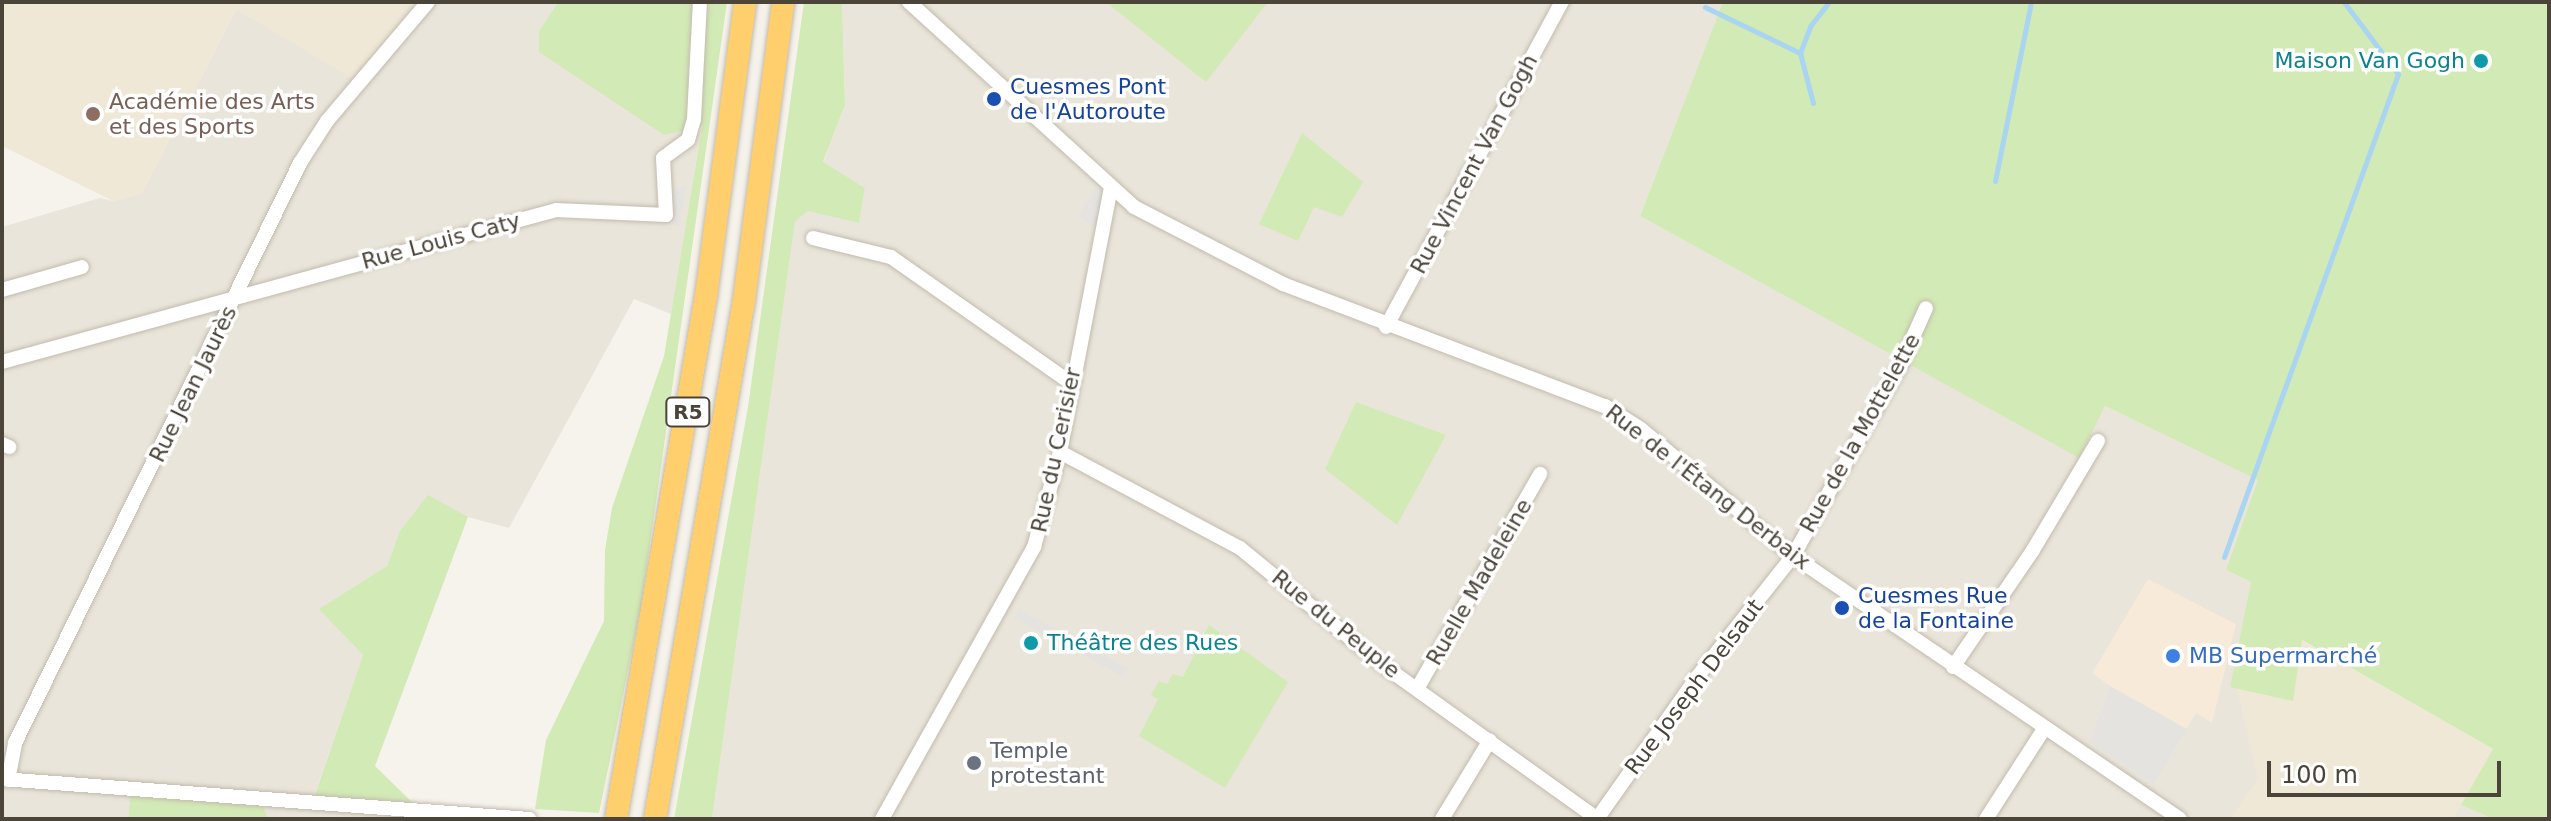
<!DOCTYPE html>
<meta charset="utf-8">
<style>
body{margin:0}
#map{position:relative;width:2551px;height:821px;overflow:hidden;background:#f6f3ec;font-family:"DejaVu Sans",sans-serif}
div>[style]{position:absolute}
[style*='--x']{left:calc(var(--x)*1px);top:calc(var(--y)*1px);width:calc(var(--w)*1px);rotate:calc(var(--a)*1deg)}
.residential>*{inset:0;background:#eae5da}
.commercial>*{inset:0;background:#f7ead8}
.education>*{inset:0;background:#efe8d6}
.green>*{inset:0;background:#d2eab5}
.parking>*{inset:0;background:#e5e3e0}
.stream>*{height:5px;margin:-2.5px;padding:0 2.5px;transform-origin:2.5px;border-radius:2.5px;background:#a9d4f2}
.roads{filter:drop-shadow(0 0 2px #c2bbae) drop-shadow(0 0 2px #c2bbae)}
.minor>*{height:14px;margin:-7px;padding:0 7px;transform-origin:7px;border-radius:7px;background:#fff}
.highway>*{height:22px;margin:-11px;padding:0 11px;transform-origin:11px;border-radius:11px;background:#ffcf6e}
.dots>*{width:22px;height:22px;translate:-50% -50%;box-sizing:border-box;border:4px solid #fff;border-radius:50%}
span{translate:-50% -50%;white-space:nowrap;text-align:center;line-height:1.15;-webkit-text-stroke:7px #fff;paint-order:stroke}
.shield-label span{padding:2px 6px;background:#fff;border:2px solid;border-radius:6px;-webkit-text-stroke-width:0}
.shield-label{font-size:20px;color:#4b4439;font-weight:700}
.culture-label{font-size:22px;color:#0d838f}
.right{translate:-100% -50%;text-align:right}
.left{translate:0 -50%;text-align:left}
.transit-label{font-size:22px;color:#164399}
.education-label{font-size:22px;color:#785e54}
.street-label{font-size:22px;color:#4b4439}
.shop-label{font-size:22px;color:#366cbe}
.worship-label{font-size:22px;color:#5b616d}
.frame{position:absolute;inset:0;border:4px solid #4b4439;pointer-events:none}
.scale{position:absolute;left:2267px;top:761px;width:234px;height:36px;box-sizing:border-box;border:4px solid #4b4439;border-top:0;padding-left:10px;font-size:24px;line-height:28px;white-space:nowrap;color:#4b4439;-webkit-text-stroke:6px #fff;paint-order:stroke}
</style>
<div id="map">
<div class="residential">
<i style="clip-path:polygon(418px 2px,558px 2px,539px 31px,702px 125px,671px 314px,634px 299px,509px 528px,464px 516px,401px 531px,387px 566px,320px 609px,363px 655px,312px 802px,529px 819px,268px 819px,259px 799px,131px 790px,128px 819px,2px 819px,2px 227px,100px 198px,113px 201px,142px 193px,236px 9px,358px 81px)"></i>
<i style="clip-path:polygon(842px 2px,1723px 3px,1640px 216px,2078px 457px,2105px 406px,2259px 480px,2226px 570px,2251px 582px,2292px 700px,2493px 749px,2461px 805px,2493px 819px,712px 819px,795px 222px,808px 211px,859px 222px,865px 188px,823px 163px,845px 105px)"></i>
</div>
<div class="commercial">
<i style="clip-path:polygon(2148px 579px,2236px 624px,2212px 723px,2196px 713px,2154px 785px,2089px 742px,2110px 686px,2092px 673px)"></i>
</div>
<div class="education">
<i style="clip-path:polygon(2px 2px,418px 2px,358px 82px,236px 9px,142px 193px,113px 201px,2px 146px)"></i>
<i style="clip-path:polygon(2301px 640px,2493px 749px,2453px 819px,2230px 819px,2258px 780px,2237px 688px,2292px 700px)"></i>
</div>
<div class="green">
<i style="clip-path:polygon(558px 2px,727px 2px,641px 607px,599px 813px,535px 809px,546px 740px,604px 621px,605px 550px,612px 508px,664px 356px,702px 126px,664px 135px,539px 52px,539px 31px)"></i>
<i style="clip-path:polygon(804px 2px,842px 2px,845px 105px,823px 162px,865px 188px,859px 223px,808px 211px,795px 222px,712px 819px,674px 819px,748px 407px)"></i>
<i style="clip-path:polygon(1106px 2px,1268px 2px,1206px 82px)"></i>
<i style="clip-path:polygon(1723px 2px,2549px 2px,2549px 819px,2493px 819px,2461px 805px,2493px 749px,2302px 640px,2293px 701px,2230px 687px,2251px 582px,2226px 570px,2258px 480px,2105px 406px,2079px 458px,1640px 216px)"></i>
<i style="clip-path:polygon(1302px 133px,1363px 182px,1342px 217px,1314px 207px,1298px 241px,1259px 224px)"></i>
<i style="clip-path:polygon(1356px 402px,1446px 435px,1397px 525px,1325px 469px)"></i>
<i style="clip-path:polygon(428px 495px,468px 517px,375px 766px,421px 811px,312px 803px,363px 655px,319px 609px,387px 566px,400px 531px)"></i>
<i style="clip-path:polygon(1209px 625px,1288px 682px,1225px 788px,1139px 736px,1158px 699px,1151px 695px,1159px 681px,1167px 684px,1173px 674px,1183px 677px)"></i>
<i style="clip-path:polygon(131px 789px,260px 799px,268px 819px,128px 819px)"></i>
</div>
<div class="parking">
<i style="clip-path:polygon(686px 185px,680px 226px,664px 224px,666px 192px)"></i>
<i style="clip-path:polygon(1096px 187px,1104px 192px,1096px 229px,1078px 216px)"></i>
<i style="clip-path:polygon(1019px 609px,1128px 668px,1123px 677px,1014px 618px)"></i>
<i style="clip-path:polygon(2110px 686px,2187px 729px,2154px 785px,2089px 742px)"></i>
</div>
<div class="stream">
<i style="--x:1705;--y:7;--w:106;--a:25.8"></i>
<i style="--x:1813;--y:103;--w:52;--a:-104.6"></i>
<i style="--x:1800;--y:53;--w:30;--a:-69"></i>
<i style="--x:1811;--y:25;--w:29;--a:-52"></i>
<i style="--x:1995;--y:181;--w:183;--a:-78.6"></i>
<i style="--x:2224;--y:557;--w:513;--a:-70.19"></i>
<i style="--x:2398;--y:74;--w:90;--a:-126.9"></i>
</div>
<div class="roads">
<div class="minor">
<i style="--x:909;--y:2;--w:304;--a:42.3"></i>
<i style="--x:1134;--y:207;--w:168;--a:27.3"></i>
<i style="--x:1283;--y:284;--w:344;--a:20.8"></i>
<i style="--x:1605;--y:406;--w:43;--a:32.6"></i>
<i style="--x:1641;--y:429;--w:198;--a:39.9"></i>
<i style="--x:1793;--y:556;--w:468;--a:34.2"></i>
<i style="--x:813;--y:238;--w:80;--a:13.7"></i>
<i style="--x:891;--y:257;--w:220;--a:35"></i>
<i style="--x:2;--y:290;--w:83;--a:-16"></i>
<i style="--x:1386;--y:327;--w:370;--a:-61.6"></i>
<i style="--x:2;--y:362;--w:574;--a:-15.34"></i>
<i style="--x:556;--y:210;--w:110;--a:2.6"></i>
<i style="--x:666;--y:215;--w:57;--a:-93"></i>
<i style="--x:663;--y:158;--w:31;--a:-36"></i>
<i style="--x:688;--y:140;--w:22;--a:-74"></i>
<i style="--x:694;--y:119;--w:117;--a:-87.1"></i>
<i style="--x:2;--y:444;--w:8;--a:23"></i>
<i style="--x:1060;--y:452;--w:204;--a:28.1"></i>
<i style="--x:1240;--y:548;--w:186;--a:39.3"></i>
<i style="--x:1384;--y:666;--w:263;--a:35.6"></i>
<i style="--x:1953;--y:667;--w:142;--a:-55.6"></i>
<i style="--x:2033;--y:550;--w:127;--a:-59.2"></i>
<i style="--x:1417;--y:689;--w:248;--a:-60.2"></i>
<i style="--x:2;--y:779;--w:529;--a:4.34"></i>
<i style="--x:8;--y:780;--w:38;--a:-79"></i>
<i style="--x:15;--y:743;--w:646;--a:-63.83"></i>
<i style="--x:300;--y:163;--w:50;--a:-57.3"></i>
<i style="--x:327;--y:121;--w:156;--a:-49.7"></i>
<i style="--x:882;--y:819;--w:312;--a:-60.8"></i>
<i style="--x:1034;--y:547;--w:98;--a:-74.7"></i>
<i style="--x:1060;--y:452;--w:269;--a:-79.1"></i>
<i style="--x:1442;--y:819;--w:92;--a:-58.7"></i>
<i style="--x:1597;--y:819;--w:174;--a:-54.8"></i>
<i style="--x:1697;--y:677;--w:154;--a:-51.6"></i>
<i style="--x:1793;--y:556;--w:220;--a:-60.6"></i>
<i style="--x:1901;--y:364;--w:61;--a:-65.9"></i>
<i style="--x:1986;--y:819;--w:107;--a:-57.2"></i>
</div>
<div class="highway">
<i style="--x:616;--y:819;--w:531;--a:-80.24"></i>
<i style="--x:706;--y:296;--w:297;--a:-82.4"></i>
<i style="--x:655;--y:819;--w:527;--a:-80.27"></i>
<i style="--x:744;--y:300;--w:301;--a:-82.5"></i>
</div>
</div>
<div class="dots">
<i style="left:2481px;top:61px;background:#0f9aa8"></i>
<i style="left:994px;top:99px;background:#1a4fb4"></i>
<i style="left:93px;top:114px;background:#8d6e63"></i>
<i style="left:1842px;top:608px;background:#1a4fb4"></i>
<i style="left:1031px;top:643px;background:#0f9aa8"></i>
<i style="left:2173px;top:656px;background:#3f7fe0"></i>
<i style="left:974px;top:763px;background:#6b7280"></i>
</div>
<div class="shield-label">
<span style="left:688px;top:412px">R5</span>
</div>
<div class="culture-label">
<span class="right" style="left:2465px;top:61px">Maison Van Gogh</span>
<span class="left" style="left:1047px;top:643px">Théâtre des Rues</span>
</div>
<div class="transit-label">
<span class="left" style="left:1010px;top:99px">Cuesmes Pont<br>de l'Autoroute</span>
<span class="left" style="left:1858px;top:608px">Cuesmes Rue<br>de la Fontaine</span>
</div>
<div class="education-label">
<span class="left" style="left:109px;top:114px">Académie des Arts<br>et des Sports</span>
</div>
<div class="street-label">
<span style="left:1474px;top:164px;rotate:-62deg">Rue Vincent Van Gogh</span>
<span style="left:441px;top:241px;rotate:-15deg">Rue Louis Caty</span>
<span style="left:193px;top:384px;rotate:-64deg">Rue Jean Jaurès</span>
<span style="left:1860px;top:433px;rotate:-61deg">Rue de la Mottelette</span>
<span style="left:1056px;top:450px;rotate:-78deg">Rue du Cerisier</span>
<span style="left:1708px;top:487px;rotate:38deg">Rue de l'Étang Derbaix</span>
<span style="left:1479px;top:582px;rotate:-60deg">Ruelle Madeleine</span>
<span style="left:1336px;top:624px;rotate:39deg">Rue du Peuple</span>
<span style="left:1694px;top:687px;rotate:-53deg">Rue Joseph Delsaut</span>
</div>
<div class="shop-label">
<span class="left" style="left:2189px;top:656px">MB Supermarché</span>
</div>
<div class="worship-label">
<span class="left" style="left:990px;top:763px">Temple<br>protestant</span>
</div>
<div class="frame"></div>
<div class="scale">100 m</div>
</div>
